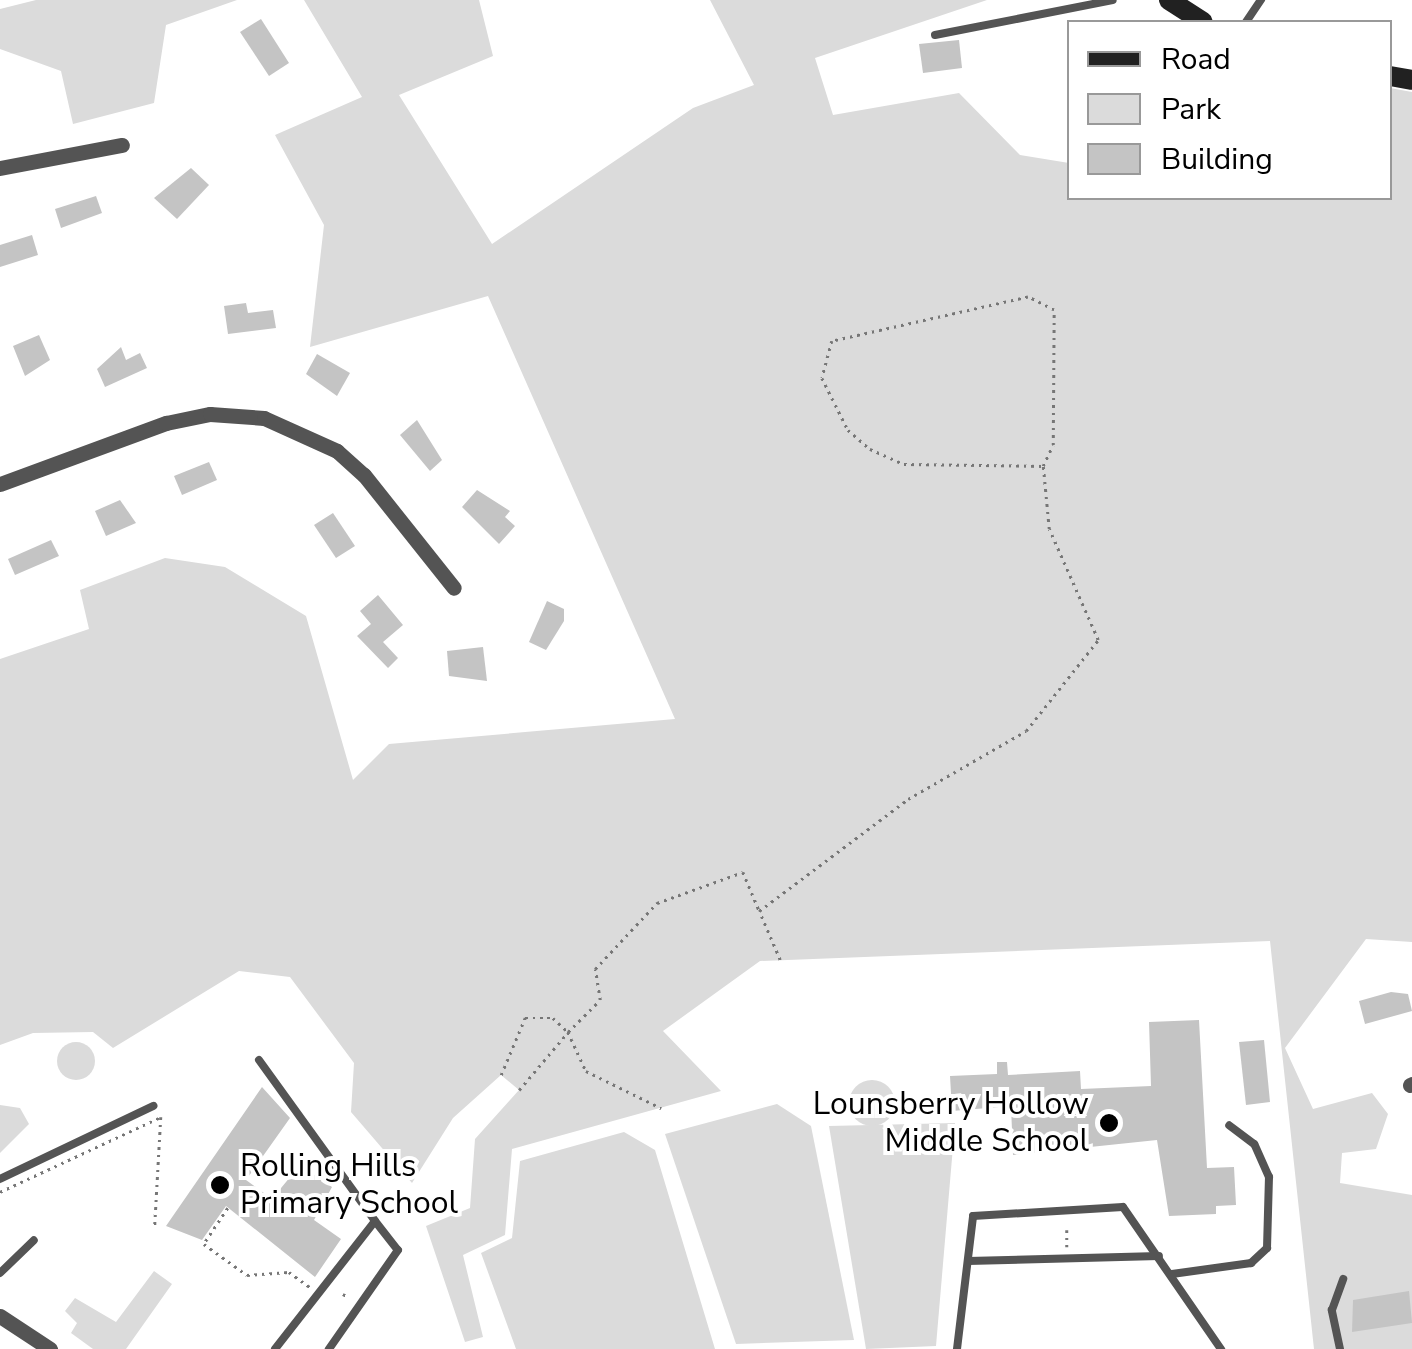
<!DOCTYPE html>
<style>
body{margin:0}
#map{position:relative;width:1412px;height:1349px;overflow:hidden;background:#fff;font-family:"Nunito Sans",sans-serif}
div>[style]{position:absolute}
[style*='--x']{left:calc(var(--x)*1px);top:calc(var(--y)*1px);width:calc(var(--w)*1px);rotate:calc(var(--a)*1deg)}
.green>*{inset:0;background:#dbdbdb}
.round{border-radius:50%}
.building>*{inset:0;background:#c4c4c4}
.path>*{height:2.5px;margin-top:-1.25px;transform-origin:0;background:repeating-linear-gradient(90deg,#767676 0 2.5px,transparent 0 7.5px)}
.lane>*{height:8px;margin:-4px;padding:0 4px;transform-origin:4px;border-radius:4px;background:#545454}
.street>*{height:15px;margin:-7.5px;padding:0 7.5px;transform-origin:7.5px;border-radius:7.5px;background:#545454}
.secondary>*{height:20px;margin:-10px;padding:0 10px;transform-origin:10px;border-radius:10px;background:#212121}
.dots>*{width:28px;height:28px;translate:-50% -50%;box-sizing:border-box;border:5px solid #fff;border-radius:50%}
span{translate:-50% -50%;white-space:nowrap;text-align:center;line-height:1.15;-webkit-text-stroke:8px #fff;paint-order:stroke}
.poi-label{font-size:32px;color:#000}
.right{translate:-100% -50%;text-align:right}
.left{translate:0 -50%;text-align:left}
.legend{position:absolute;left:1067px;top:20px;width:325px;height:180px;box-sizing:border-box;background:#fff;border:2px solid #999;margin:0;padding:12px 18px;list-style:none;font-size:30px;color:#000}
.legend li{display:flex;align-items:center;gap:20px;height:50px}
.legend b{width:50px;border:2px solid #999}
</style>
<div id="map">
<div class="green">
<i style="clip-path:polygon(36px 0,237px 0,166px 25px,154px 103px,73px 124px,61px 71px,0 49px,0 9px)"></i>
<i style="clip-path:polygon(304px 0,479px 0,493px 56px,399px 95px,492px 244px,693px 108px,754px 85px,710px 0,987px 0,815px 58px,833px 115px,959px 93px,1020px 155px,1069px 163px,1070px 198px,1390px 198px,1390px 88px,1412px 92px,1412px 942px,1366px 939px,1285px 1048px,1313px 1109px,1372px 1093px,1388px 1114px,1376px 1149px,1342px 1153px,1340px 1183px,1412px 1195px,1412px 1349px,1314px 1349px,1270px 941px,760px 961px,663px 1031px,721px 1091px,512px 1149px,505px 1235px,463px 1255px,483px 1337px,465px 1342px,426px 1226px,470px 1208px,475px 1139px,519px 1090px,501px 1075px,453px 1118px,412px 1183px,351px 1112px,354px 1063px,290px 977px,239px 971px,113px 1048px,93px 1032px,33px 1033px,0 1045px,0 659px,89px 629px,80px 590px,165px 558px,225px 567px,306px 616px,353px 780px,389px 744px,675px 719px,488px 296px,310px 347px,324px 225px,275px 135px,362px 97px)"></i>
<i class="round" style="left:57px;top:1042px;width:38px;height:38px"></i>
<i class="round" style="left:849px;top:1080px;width:46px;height:46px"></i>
<i style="clip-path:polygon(777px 1104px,811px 1126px,854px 1340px,736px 1344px,665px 1134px)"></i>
<i style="clip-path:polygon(0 1105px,20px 1108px,29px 1124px,0 1153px)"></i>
<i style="clip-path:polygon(955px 1123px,936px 1346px,866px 1349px,829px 1126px)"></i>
<i style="clip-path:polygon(624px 1132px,655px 1150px,715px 1349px,516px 1349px,481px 1253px,512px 1238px,520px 1161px)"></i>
<i style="clip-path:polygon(154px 1271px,172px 1284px,126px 1349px,93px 1349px,71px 1333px,77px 1323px,65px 1311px,75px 1298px,116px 1322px)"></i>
</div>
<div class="building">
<i style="clip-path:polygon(261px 19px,289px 63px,269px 76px,240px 32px)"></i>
<i style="clip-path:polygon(959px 40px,962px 68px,923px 73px,919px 44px)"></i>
<i style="clip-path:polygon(191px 168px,209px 185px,177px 219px,154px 198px)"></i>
<i style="clip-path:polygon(96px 196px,102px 213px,61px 228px,55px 209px)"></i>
<i style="clip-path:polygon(32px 235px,38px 255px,0 267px,0 245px)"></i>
<i style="clip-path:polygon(246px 303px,248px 313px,273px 310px,276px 328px,228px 334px,224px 306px)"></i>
<i style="clip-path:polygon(39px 335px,50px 360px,25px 376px,13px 346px)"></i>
<i style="clip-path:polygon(121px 347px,126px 360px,140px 353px,147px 368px,105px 387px,97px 369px)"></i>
<i style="clip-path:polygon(317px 354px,350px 373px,337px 396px,306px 374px)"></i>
<i style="clip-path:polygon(417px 420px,442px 460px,430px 471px,400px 435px)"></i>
<i style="clip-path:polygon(209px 462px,217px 480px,182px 495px,174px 476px)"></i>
<i style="clip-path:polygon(477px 490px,510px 511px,505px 517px,515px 526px,499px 544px,462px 507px)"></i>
<i style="clip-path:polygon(120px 500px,136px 523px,106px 536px,95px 511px)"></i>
<i style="clip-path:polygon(333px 513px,355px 546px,336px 558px,314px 525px)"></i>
<i style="clip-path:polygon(51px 540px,59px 556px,15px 575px,8px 559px)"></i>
<i style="clip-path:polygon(378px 595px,403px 625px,383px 642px,398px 658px,388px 668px,357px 636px,371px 624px,360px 611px)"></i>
<i style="clip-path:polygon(547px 601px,564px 609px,564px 621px,546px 650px,529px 642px)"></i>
<i style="clip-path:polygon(483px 647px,487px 681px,449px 676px,447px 651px)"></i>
<i style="clip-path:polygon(1391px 992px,1408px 994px,1412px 1011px,1365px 1024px,1359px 1001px)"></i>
<i style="clip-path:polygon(1199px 1020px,1207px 1168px,1234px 1167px,1236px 1205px,1216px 1206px,1216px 1214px,1169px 1216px,1157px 1140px,1013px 1155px,1011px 1106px,952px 1111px,950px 1076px,997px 1074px,997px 1062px,1007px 1062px,1008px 1075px,1080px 1071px,1081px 1089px,1151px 1086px,1149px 1022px)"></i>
<i style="clip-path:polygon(1264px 1040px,1270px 1102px,1246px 1105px,1239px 1042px)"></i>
<i style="clip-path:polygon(262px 1087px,290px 1118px,246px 1180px,272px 1199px,300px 1165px,332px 1187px,314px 1220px,341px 1239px,315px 1277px,226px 1206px,202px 1240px,166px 1226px)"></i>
<i style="clip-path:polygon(1409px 1291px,1412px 1323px,1352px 1332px,1353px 1300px)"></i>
</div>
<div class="path">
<i style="--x:780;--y:960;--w:53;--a:-113.2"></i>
<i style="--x:759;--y:911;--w:186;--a:-36.9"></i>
<i style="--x:908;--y:799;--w:136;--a:-30"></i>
<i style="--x:1026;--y:731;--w:116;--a:-51.6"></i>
<i style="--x:1098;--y:640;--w:121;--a:-113.8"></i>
<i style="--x:1049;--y:529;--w:63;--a:-95.4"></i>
<i style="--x:1043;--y:466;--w:23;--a:-65"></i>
<i style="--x:1053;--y:445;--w:135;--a:-89.6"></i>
<i style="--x:1054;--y:310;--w:29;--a:-153"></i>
<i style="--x:1028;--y:297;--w:201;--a:167.3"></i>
<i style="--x:832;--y:341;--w:38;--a:105"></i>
<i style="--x:822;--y:378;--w:58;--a:63.4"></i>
<i style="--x:848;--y:430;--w:29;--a:41"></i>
<i style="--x:870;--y:449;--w:37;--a:24"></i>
<i style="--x:904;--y:464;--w:139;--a:0.8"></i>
<i style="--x:501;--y:1075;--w:62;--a:-67.2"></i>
<i style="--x:525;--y:1018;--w:28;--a:0"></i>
<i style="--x:553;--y:1018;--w:21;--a:43"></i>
<i style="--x:568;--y:1032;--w:45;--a:-45"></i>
<i style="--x:600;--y:1000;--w:31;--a:-99"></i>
<i style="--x:595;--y:969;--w:91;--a:-46.8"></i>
<i style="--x:657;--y:903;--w:91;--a:-19.8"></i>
<i style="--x:743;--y:872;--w:41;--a:67.2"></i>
<i style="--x:519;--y:1090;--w:76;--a:-49.8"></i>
<i style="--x:568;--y:1032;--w:43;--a:65.2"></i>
<i style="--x:586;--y:1071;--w:84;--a:26.3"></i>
<i style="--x:0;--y:1192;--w:178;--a:-25"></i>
<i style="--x:161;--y:1117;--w:108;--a:93.2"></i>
<i style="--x:228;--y:1208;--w:43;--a:123.7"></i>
<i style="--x:204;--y:1244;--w:53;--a:35.8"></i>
<i style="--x:247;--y:1275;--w:42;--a:-4.1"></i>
<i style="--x:289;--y:1272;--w:27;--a:36"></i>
<i style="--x:1067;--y:1230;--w:17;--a:90"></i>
<i style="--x:343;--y:1294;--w:6;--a:31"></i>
</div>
<div class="lane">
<i style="--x:1246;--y:22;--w:27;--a:-56"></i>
<i style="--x:935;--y:35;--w:181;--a:-11.1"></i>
<i style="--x:259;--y:1060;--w:198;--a:54.2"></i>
<i style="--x:0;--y:1179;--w:170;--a:-25.5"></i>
<i style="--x:968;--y:1261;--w:191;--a:-1.5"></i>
<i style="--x:0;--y:1273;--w:47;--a:-44.1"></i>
<i style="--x:1172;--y:1274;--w:80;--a:-7.9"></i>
<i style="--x:1251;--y:1263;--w:22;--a:-43"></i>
<i style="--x:1267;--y:1248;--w:71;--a:-88.4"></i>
<i style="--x:1269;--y:1177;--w:36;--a:-114"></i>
<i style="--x:1254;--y:1144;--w:31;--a:-143"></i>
<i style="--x:275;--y:1349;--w:162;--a:-52"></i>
<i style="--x:375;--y:1221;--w:37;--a:52"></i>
<i style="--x:398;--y:1250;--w:121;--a:124.9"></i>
<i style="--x:957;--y:1349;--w:134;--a:-83.1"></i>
<i style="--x:973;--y:1216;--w:150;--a:-3.4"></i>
<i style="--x:1123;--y:1207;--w:173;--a:55.4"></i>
<i style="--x:1340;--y:1349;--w:40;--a:-102"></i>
<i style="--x:1332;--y:1310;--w:33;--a:-70"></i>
</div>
<div class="street">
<i style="--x:0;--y:168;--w:124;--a:-10.7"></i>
<i style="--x:0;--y:484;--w:177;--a:-20.2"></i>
<i style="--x:166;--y:423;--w:45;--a:-11.6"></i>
<i style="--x:210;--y:414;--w:54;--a:4.2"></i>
<i style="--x:264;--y:418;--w:80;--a:24.3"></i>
<i style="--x:337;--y:451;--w:36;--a:42"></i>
<i style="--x:364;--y:475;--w:144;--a:51.5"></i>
<i style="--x:1410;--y:1085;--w:2;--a:-27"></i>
<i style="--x:0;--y:1316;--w:60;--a:33.4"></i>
</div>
<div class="secondary">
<i style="--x:1169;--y:0;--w:40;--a:32.9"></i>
<i style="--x:1390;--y:76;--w:22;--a:10"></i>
</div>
<div class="dots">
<i style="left:1109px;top:1123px;background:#000"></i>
<i style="left:220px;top:1185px;background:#000"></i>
</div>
<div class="poi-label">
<span class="right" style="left:1089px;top:1123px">Lounsberry Hollow<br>Middle School</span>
<span class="left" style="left:240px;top:1185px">Rolling Hills<br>Primary School</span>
</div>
<ul class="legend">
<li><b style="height:12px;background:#212121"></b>Road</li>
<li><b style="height:28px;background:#dbdbdb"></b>Park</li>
<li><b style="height:28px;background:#c4c4c4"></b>Building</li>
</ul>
</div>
